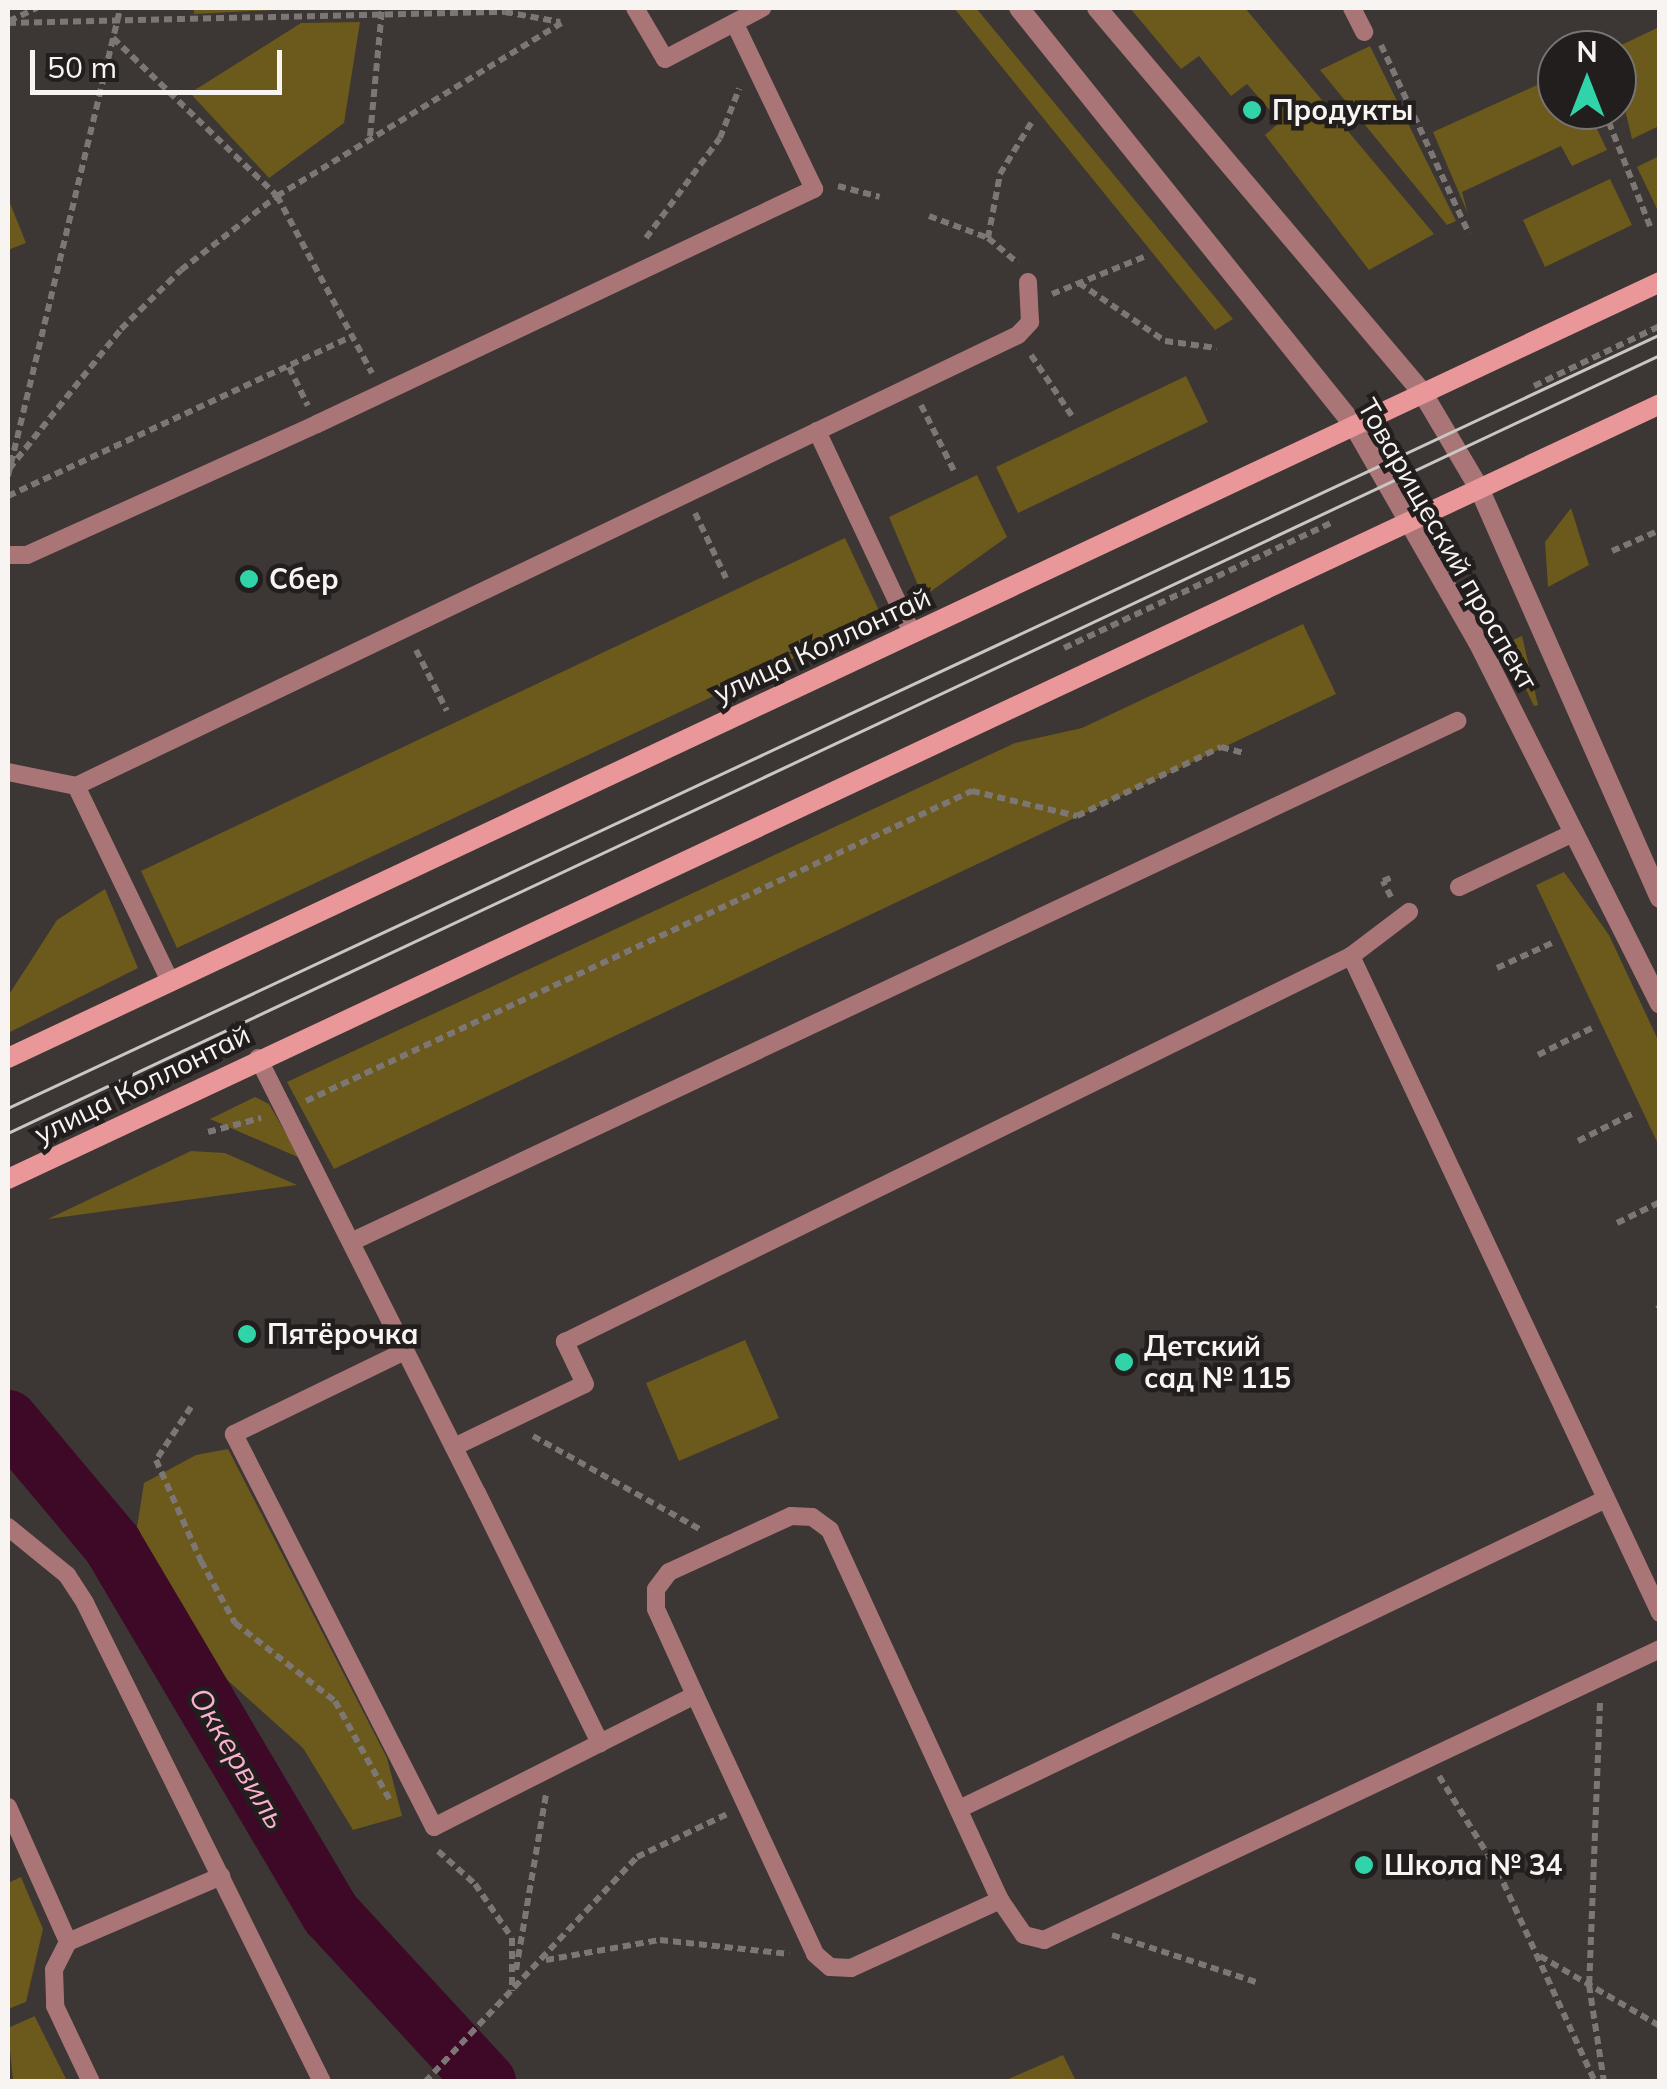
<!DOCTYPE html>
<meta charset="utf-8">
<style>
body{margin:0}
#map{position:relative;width:1667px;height:2089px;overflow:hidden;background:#3c3634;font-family:Mulish,sans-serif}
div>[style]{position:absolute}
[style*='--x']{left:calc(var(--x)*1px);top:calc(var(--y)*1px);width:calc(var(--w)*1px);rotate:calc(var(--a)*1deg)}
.green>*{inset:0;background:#6b5a1b}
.river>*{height:60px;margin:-30px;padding:0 30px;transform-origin:30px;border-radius:30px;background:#3e0926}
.path>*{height:6px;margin-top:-3px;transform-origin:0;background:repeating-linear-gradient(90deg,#7c7775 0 8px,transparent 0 13px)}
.service>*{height:18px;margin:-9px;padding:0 9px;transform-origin:9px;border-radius:9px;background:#a97577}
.tertiary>*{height:20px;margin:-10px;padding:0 10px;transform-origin:10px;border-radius:10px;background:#a97577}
.secondary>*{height:20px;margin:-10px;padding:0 10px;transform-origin:10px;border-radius:10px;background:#e99799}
.tram>*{height:2.5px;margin:-1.25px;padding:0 1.25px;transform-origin:1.25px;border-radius:1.25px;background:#c9c6c4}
.dots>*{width:28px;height:28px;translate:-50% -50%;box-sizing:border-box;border:5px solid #211e1d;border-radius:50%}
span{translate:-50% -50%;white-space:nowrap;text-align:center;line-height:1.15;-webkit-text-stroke:9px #211e1d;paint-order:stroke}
.poi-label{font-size:28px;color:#f7f4f2;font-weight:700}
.left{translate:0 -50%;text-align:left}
.street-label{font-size:28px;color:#f7f4f2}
.water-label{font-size:30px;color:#fab1d0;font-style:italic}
.frame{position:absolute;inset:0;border:10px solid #f7f4f2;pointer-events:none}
.north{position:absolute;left:1537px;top:30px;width:100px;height:100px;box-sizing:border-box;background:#211e1d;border:2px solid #777472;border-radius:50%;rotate:0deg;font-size:28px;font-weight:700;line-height:40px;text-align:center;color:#f7f4f2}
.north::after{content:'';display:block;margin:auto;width:35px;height:45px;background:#31d4a9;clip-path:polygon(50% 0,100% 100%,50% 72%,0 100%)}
.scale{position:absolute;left:30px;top:50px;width:252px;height:45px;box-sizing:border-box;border:5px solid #f7f4f2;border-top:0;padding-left:12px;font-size:30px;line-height:35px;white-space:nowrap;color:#f7f4f2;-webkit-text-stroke:8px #211e1d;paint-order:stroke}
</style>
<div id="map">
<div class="green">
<i style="clip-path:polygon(194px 8px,313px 8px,194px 14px)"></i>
<i style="clip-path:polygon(954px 8px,976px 8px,1233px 319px,1215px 330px)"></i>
<i style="clip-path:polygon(1130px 8px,1245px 8px,1434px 234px,1369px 270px,1265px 135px,1280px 122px,1247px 84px,1231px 96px,1199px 56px,1181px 69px)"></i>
<i style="clip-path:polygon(360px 22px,344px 123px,269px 178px,190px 93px,301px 23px)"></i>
<i style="clip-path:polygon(1659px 27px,1659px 126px,1632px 139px,1611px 50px)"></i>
<i style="clip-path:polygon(1370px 46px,1456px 221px,1447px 225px,1320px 70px)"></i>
<i style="clip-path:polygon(1557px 76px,1557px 110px,1588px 110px,1607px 150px,1572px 166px,1561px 146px,1462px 192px,1468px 214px,1433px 132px)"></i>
<i style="clip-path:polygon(1659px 156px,1660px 213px,1659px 213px,1637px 167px)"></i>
<i style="clip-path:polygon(1610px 179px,1632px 225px,1545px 267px,1523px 220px)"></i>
<i style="clip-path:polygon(8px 198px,26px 243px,8px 250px)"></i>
<i style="clip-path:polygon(1186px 376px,1208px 422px,1018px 513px,996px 467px)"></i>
<i style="clip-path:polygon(977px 475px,1007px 537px,923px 597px,889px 517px)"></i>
<i style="clip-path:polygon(1571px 508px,1589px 565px,1548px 587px,1545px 542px)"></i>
<i style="clip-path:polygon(845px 538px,882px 617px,177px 948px,141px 871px)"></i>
<i style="clip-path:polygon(1303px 624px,1336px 694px,334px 1169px,287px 1082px,1015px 743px,1082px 728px)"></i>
<i style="clip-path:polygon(1522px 636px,1538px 705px,1534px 706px,1504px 644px)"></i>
<i style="clip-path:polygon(1564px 872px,1609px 935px,1659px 1042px,1659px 1146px,1536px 885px)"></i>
<i style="clip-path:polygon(105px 889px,138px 968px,8px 1033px,8px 996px,57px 920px)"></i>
<i style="clip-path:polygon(255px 1097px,269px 1104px,300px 1158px,210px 1119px)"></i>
<i style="clip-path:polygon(191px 1151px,225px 1153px,297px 1185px,48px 1219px)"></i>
<i style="clip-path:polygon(745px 1340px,779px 1418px,679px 1461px,646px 1383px)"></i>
<i style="clip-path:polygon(228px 1449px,387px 1758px,402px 1816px,353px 1830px,303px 1748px,206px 1661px,134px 1546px,144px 1483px,196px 1455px)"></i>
<i style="clip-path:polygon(21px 1877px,43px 1929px,26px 2002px,8px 2009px,8px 1883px)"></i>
<i style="clip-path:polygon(35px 2016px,35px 2017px,67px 2081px,13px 2081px,8px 2028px)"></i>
<i style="clip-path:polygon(1063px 2055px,1076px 2081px,1004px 2081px)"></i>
</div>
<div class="river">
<i style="--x:8;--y:1420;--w:162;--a:50"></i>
<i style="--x:112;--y:1544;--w:430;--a:59.4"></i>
<i style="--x:331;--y:1914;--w:229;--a:47.3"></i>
</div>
<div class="path">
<i style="--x:9;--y:21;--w:31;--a:-25"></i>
<i style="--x:8;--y:23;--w:497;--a:-1.3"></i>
<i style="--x:505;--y:12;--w:56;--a:10.3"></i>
<i style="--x:1568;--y:34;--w:18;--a:63"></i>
<i style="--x:113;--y:38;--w:228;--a:43.9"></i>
<i style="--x:277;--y:196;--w:201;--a:61.8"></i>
<i style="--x:1381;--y:45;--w:208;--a:65"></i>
<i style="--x:1604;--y:110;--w:128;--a:68.4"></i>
<i style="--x:370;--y:136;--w:129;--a:-84.6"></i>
<i style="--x:838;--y:186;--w:43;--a:14.7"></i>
<i style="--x:929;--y:216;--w:63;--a:20.4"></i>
<i style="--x:988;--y:238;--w:39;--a:40"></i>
<i style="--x:646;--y:238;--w:124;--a:-53.5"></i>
<i style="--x:720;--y:138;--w:53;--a:-68.8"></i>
<i style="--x:988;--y:238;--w:65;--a:-79.4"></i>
<i style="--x:1000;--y:174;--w:63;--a:-58.6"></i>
<i style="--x:1079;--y:283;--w:104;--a:34"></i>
<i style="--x:1165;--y:341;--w:52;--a:7.7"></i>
<i style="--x:1052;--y:294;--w:99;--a:-21.9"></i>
<i style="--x:1031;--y:355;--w:73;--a:56.1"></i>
<i style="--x:289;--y:367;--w:43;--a:64"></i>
<i style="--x:1534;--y:386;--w:140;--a:-25.5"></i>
<i style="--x:921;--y:405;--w:74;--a:63.4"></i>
<i style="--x:9;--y:469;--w:179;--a:-51.3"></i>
<i style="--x:121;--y:329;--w:84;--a:-44.5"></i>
<i style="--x:181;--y:270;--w:121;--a:-37.6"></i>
<i style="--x:277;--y:196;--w:333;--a:-31.3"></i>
<i style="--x:8;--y:476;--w:481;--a:-76.5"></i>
<i style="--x:8;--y:496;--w:380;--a:-24.9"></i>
<i style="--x:695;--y:513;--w:72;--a:64.5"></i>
<i style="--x:1612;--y:551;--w:52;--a:-23.6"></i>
<i style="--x:1064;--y:648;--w:297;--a:-25.1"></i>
<i style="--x:416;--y:650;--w:68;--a:63.1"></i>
<i style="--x:1391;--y:897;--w:18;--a:-117"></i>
<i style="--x:1383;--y:881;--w:11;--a:-22"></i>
<i style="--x:1497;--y:968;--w:63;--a:-24.5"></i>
<i style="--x:1538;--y:1055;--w:63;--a:-26.6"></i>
<i style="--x:306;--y:1101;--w:735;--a:-24.96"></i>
<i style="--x:972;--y:791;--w:108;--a:13.4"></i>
<i style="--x:1077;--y:816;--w:160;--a:-25.6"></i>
<i style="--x:1221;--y:747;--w:23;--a:15"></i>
<i style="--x:208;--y:1132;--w:55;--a:-14.8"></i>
<i style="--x:1578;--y:1141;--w:63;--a:-26.6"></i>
<i style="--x:1617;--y:1223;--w:48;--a:-26"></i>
<i style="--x:1657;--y:1309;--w:4;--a:-34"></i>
<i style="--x:191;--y:1407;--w:64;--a:123.4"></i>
<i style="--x:156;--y:1460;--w:111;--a:66"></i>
<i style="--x:201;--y:1561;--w:71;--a:61.3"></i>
<i style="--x:235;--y:1623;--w:127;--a:38"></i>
<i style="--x:335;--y:1701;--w:115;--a:61"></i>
<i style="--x:533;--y:1436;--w:193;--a:29.2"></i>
<i style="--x:1600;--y:1703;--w:282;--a:92.2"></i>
<i style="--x:1589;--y:1985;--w:98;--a:81.2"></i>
<i style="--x:1439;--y:1776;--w:112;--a:58.2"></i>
<i style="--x:1498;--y:1871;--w:232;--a:65.3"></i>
<i style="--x:438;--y:1851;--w:50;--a:41.7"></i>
<i style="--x:475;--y:1884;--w:65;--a:55.6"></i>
<i style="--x:512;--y:1938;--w:53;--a:90"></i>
<i style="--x:1112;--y:1935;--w:155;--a:18.1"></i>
<i style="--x:1540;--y:1956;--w:139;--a:30.3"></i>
<i style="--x:546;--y:1960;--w:116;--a:-10"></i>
<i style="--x:660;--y:1940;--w:130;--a:6.2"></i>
<i style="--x:516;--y:1970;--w:178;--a:-80.3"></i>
<i style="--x:425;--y:2082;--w:309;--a:-46.7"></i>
<i style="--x:637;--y:1857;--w:100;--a:-25.5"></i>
</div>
<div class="service">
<i style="--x:635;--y:8;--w:59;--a:59.5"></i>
<i style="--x:665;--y:59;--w:110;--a:-27.7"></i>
<i style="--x:1352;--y:8;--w:27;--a:63"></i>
<i style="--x:817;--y:431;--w:223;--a:64.8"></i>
<i style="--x:8;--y:555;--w:19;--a:0"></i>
<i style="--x:27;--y:555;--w:318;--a:-24.3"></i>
<i style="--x:317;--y:424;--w:550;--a:-25.31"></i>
<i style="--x:814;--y:189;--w:183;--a:-115.6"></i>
<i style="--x:8;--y:772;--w:69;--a:11.6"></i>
<i style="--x:1459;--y:887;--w:126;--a:-25.3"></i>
<i style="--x:1351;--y:956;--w:726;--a:64.81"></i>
<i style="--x:170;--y:981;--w:216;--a:-115.7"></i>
<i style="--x:76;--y:786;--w:1044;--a:-25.58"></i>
<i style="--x:1018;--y:335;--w:18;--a:-47"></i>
<i style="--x:1030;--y:322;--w:40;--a:-92.9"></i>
<i style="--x:258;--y:1058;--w:487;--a:63.3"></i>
<i style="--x:477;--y:1493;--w:279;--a:63.8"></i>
<i style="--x:600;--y:1743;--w:186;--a:153.2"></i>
<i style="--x:434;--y:1827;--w:441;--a:-117"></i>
<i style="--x:234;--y:1434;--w:190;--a:-25.9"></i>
<i style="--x:351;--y:1242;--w:1223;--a:-25.22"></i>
<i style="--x:454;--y:1447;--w:145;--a:-25.7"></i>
<i style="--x:585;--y:1384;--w:47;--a:-115.5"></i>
<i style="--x:565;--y:1342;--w:876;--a:-26.16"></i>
<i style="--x:1351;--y:956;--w:73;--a:-37.2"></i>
<i style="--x:8;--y:1527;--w:76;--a:39.1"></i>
<i style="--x:67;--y:1575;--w:33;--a:57"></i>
<i style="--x:85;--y:1603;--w:534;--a:63.67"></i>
<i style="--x:600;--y:1743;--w:106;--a:-26.8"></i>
<i style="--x:695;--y:1695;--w:285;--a:65.1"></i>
<i style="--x:815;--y:1954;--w:20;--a:41"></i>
<i style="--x:830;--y:1967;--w:21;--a:3"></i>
<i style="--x:851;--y:1968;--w:164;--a:-24.5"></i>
<i style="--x:1000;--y:1900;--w:407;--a:-114.7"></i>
<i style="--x:830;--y:1530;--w:22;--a:-144"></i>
<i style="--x:812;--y:1517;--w:21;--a:-177"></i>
<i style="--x:791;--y:1516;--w:69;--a:155.3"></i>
<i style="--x:728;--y:1545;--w:65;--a:155.4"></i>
<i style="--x:669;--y:1572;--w:21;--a:127"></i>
<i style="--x:656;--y:1589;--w:20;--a:90"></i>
<i style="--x:656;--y:1609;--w:94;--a:65.6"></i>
<i style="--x:8;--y:1807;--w:148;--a:66"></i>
<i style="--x:68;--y:1942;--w:167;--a:-23.3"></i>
<i style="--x:959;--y:1809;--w:717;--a:-25.6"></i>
<i style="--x:1000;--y:1900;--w:42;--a:55.6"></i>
<i style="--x:1024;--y:1935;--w:21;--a:14"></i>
<i style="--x:1044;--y:1940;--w:681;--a:-25.29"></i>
<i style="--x:68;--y:1942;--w:31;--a:117"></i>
<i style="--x:54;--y:1970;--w:36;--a:88"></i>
<i style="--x:55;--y:2006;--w:84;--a:64.7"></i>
</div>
<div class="tertiary">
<i style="--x:1019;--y:8;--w:533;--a:51.24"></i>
<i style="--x:1353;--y:424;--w:251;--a:60.2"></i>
<i style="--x:1478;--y:642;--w:405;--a:63.3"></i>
<i style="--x:1097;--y:8;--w:503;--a:49.76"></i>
<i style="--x:1422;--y:392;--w:112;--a:59.3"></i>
<i style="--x:1479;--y:488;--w:448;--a:66.2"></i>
</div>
<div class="secondary">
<i style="--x:8;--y:1058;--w:1825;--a:-25.16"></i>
<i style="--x:8;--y:1179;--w:1825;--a:-25.13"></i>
</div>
<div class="tram">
<i style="--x:8;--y:1108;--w:1824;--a:-25.1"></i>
<i style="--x:8;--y:1133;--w:1826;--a:-25.22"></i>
</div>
<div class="dots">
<i style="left:1252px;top:110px;background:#31d4a9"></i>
<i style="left:249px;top:579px;background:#31d4a9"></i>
<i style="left:247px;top:1334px;background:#31d4a9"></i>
<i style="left:1124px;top:1362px;background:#31d4a9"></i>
<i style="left:1364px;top:1865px;background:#31d4a9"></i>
</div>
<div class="poi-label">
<span class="left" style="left:1272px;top:110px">Продукты</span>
<span class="left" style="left:269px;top:579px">Сбер</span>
<span class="left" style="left:267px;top:1334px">Пятёрочка</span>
<span class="left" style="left:1144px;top:1362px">Детский<br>сад № 115</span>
<span class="left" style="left:1384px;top:1865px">Школа № 34</span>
</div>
<div class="street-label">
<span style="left:1448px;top:544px;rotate:60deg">Товарищеский проспект</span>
<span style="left:822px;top:645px;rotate:-25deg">улица Коллонтай</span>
<span style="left:142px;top:1084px;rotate:-26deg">улица Коллонтай</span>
</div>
<div class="water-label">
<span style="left:238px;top:1758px;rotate:59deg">Оккервиль</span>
</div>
<div class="frame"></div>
<div class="north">N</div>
<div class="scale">50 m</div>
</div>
